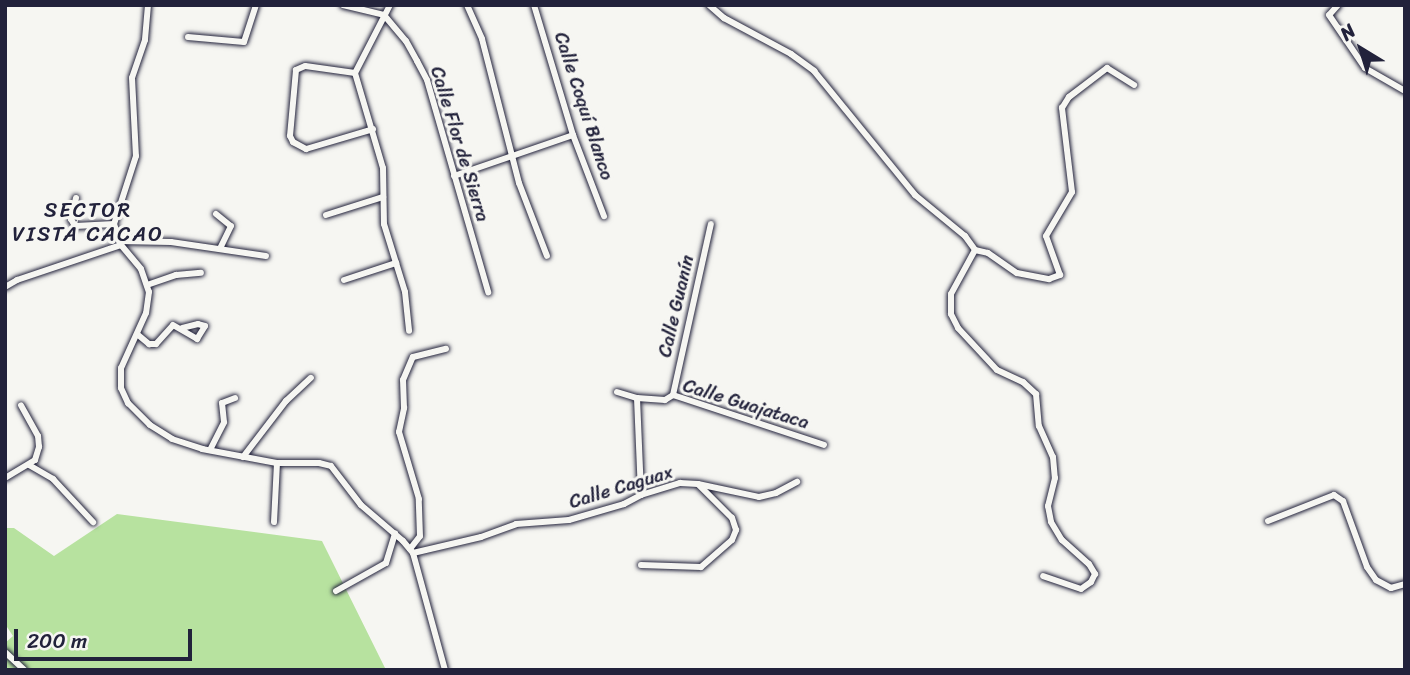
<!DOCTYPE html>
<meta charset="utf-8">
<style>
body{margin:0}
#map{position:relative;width:1410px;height:675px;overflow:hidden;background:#f6f6f2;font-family:Sriracha,sans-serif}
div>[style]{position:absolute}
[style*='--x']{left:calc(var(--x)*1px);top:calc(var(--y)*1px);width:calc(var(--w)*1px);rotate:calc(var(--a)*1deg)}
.green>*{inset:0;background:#b7e29f}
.roads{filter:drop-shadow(0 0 2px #22223b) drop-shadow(0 0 2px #22223b)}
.minor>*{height:6px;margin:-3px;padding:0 3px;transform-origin:3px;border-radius:3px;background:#f6f6f2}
span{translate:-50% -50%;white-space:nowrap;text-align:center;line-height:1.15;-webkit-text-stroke:6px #f6f6f2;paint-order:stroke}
.street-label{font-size:19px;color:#22223b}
.neighbourhood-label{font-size:21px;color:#22223b;letter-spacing:2px}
.frame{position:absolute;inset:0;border:7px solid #22223b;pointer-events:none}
.north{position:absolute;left:1326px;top:14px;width:70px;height:70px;-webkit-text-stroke:5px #f6f6f2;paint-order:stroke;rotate:322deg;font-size:19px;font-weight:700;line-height:28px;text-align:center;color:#22223b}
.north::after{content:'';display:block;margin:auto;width:24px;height:32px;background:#22223b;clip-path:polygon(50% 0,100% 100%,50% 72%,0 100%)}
.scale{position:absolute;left:14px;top:629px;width:178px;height:32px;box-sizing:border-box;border:4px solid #22223b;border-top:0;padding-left:9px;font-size:21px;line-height:24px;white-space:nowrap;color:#22223b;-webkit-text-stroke:5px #f6f6f2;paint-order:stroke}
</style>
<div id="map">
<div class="green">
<i style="clip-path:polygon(117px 514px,322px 541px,386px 670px,5px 670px,5px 643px,13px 636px,5px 624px,5px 528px,14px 528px,54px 556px)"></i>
</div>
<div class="roads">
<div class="minor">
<i style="--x:148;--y:5;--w:35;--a:95"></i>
<i style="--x:145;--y:40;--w:40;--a:108.9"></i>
<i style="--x:132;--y:78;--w:78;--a:87.1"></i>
<i style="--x:136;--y:156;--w:71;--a:107.9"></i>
<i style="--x:114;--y:224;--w:22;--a:72"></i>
<i style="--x:121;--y:245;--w:31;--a:50"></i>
<i style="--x:141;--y:269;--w:24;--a:71"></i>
<i style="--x:149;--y:292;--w:21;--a:98"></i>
<i style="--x:146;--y:313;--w:60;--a:114.4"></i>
<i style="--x:121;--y:368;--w:20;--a:90"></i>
<i style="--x:121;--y:388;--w:17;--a:65"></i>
<i style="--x:128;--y:403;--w:31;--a:45"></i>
<i style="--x:150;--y:425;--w:26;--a:32"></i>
<i style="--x:172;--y:439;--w:32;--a:18"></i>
<i style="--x:202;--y:449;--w:76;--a:10.6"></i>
<i style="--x:277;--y:463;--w:42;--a:0"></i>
<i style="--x:319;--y:463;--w:12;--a:14"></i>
<i style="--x:331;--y:466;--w:49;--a:52.4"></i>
<i style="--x:361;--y:505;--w:55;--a:40.6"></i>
<i style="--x:403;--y:541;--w:16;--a:50"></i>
<i style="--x:413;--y:553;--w:121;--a:74.7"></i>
<i style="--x:343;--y:5;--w:42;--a:13.7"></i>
<i style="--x:384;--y:15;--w:34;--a:50"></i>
<i style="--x:406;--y:41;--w:23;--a:61"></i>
<i style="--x:417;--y:61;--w:21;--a:62"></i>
<i style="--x:427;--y:80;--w:221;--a:73.9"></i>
<i style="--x:390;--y:5;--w:76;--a:117.2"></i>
<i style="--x:355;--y:73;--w:99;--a:73.6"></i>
<i style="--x:383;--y:168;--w:56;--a:89"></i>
<i style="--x:384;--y:224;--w:71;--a:72.8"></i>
<i style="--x:405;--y:292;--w:39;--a:84"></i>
<i style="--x:467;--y:5;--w:37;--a:66"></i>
<i style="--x:482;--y:39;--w:149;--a:75.6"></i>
<i style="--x:519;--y:183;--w:78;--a:69"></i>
<i style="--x:534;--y:5;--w:136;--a:73.3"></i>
<i style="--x:573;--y:135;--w:87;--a:69.1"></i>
<i style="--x:709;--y:5;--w:20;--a:41"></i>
<i style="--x:724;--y:18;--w:76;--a:28.2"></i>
<i style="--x:791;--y:54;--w:29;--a:36"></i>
<i style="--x:814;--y:71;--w:160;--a:50.8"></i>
<i style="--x:915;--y:195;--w:65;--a:39.4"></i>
<i style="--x:965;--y:236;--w:17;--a:54"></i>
<i style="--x:975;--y:250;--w:13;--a:13"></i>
<i style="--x:988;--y:253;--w:35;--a:35"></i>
<i style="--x:1017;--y:273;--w:33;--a:11"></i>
<i style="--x:1049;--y:279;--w:12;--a:-20"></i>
<i style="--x:1060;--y:275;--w:41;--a:-109.7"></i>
<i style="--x:1046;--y:236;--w:51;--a:-59.4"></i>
<i style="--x:1072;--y:192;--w:85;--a:-96.8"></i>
<i style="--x:1062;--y:108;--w:13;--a:-58"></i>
<i style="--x:1069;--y:97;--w:48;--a:-37.3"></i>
<i style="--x:1107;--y:68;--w:32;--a:32"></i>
<i style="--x:1338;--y:5;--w:13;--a:132"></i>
<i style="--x:1329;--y:15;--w:64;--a:55.8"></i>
<i style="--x:1365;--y:68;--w:46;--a:29.9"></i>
<i style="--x:188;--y:37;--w:56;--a:5.1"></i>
<i style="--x:244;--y:42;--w:39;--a:-72"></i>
<i style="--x:355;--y:73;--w:50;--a:-172"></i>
<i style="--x:305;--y:66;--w:10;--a:156"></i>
<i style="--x:296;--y:70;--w:66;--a:95.2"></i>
<i style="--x:290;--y:136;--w:7;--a:63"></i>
<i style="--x:293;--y:142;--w:15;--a:28"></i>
<i style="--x:306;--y:149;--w:70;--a:-16.6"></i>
<i style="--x:454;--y:176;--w:126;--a:-19"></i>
<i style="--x:76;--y:198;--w:22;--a:103"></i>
<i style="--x:71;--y:219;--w:8;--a:60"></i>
<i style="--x:75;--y:226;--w:39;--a:-3"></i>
<i style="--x:216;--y:214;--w:19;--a:39"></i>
<i style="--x:231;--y:226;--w:25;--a:116"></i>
<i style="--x:326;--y:215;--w:60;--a:-17.5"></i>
<i style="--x:119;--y:241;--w:52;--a:1.1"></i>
<i style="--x:171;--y:242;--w:96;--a:8.4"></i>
<i style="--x:975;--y:250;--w:50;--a:118.6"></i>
<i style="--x:951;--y:294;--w:20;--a:90"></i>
<i style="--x:951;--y:314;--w:16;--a:63"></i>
<i style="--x:958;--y:328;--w:57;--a:47.1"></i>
<i style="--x:997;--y:370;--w:29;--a:25"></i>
<i style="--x:1023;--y:382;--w:18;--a:43"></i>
<i style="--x:1036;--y:394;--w:32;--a:85"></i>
<i style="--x:1039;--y:426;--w:34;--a:66"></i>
<i style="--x:1053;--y:457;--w:21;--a:85"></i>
<i style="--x:1055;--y:478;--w:29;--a:104"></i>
<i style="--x:1048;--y:506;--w:16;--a:79"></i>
<i style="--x:1051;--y:522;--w:21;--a:59"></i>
<i style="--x:1062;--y:540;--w:36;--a:42"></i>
<i style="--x:1089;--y:564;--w:12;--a:59"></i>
<i style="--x:1095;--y:574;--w:9;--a:117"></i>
<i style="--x:1091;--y:582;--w:12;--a:145"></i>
<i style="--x:1081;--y:589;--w:40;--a:-161.1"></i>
<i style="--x:344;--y:280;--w:55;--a:-18.1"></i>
<i style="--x:147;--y:285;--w:31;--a:-19"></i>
<i style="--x:176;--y:275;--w:25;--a:-5"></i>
<i style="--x:5;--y:287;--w:14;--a:-30"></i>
<i style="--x:17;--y:280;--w:110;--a:-18.6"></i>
<i style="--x:137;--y:334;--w:16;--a:40"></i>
<i style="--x:149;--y:344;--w:7;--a:0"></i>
<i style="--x:156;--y:344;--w:25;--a:-48"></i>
<i style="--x:173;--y:325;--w:28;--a:30"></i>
<i style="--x:197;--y:339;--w:15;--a:-58"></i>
<i style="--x:205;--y:326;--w:7;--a:-164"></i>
<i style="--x:198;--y:324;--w:16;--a:166"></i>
<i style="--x:617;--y:392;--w:21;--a:17"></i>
<i style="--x:637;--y:398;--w:28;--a:4"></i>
<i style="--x:665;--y:400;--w:9;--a:-32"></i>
<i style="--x:673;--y:395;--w:159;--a:18.3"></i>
<i style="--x:673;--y:395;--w:175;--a:-77.5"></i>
<i style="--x:637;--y:398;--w:97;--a:87.6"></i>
<i style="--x:210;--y:450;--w:31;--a:-63"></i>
<i style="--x:224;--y:422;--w:19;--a:-96"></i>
<i style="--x:222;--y:403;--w:14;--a:-21"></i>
<i style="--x:243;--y:457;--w:71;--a:-52.5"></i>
<i style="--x:286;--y:401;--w:34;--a:-43"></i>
<i style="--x:29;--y:465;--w:28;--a:30"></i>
<i style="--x:53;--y:479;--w:59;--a:47.1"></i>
<i style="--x:5;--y:478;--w:35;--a:-31"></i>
<i style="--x:35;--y:460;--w:14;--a:-73"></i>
<i style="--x:39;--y:447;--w:11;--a:-95"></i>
<i style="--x:38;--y:436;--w:35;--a:-119"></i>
<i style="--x:1268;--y:521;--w:71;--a:-21.5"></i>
<i style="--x:1334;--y:495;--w:11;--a:34"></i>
<i style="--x:1343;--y:501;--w:70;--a:70"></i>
<i style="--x:1367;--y:567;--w:16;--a:55"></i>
<i style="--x:1376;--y:580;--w:17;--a:28"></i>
<i style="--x:1391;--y:588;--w:15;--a:-16"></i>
<i style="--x:274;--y:522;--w:59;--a:-87.1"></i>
<i style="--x:410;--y:549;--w:16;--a:-52"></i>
<i style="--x:420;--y:536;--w:37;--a:-92"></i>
<i style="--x:419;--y:499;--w:70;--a:-106.6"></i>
<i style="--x:399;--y:432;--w:25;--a:-78"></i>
<i style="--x:404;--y:408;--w:28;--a:-92"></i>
<i style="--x:403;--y:380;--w:25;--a:-67"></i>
<i style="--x:413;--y:357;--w:34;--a:-14"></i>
<i style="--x:413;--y:553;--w:70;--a:-13.2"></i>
<i style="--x:481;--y:537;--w:37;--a:-20"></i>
<i style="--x:516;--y:524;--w:53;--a:-4.3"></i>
<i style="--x:569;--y:520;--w:57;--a:-16.2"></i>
<i style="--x:624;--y:504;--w:19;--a:-28"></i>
<i style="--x:641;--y:495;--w:41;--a:-17.1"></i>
<i style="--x:680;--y:483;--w:18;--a:3"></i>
<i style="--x:698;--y:484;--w:62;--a:12"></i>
<i style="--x:759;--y:497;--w:17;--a:-13"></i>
<i style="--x:776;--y:493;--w:24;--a:-28"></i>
<i style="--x:641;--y:565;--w:60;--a:1.9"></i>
<i style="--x:701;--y:567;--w:41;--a:-41.1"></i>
<i style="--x:732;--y:540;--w:11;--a:-68"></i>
<i style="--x:736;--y:530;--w:13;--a:-108"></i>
<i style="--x:732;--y:518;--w:47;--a:-135"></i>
<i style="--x:336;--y:591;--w:57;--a:-29.2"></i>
<i style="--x:386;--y:563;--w:31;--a:-73"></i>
<i style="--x:5;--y:652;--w:26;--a:43"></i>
</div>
</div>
<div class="street-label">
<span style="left:584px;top:106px;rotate:72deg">Calle Coquí Blanco</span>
<span style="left:460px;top:144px;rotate:73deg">Calle Flor de Sierra</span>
<span style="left:676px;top:306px;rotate:-77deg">Calle Guanín</span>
<span style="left:746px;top:404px;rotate:17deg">Calle Guajataca</span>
<span style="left:621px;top:487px;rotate:-17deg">Calle Caguax</span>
</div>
<div class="neighbourhood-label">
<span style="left:88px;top:222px">SECTOR<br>VISTA CACAO</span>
</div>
<div class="frame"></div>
<div class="north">N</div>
<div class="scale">200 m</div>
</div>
